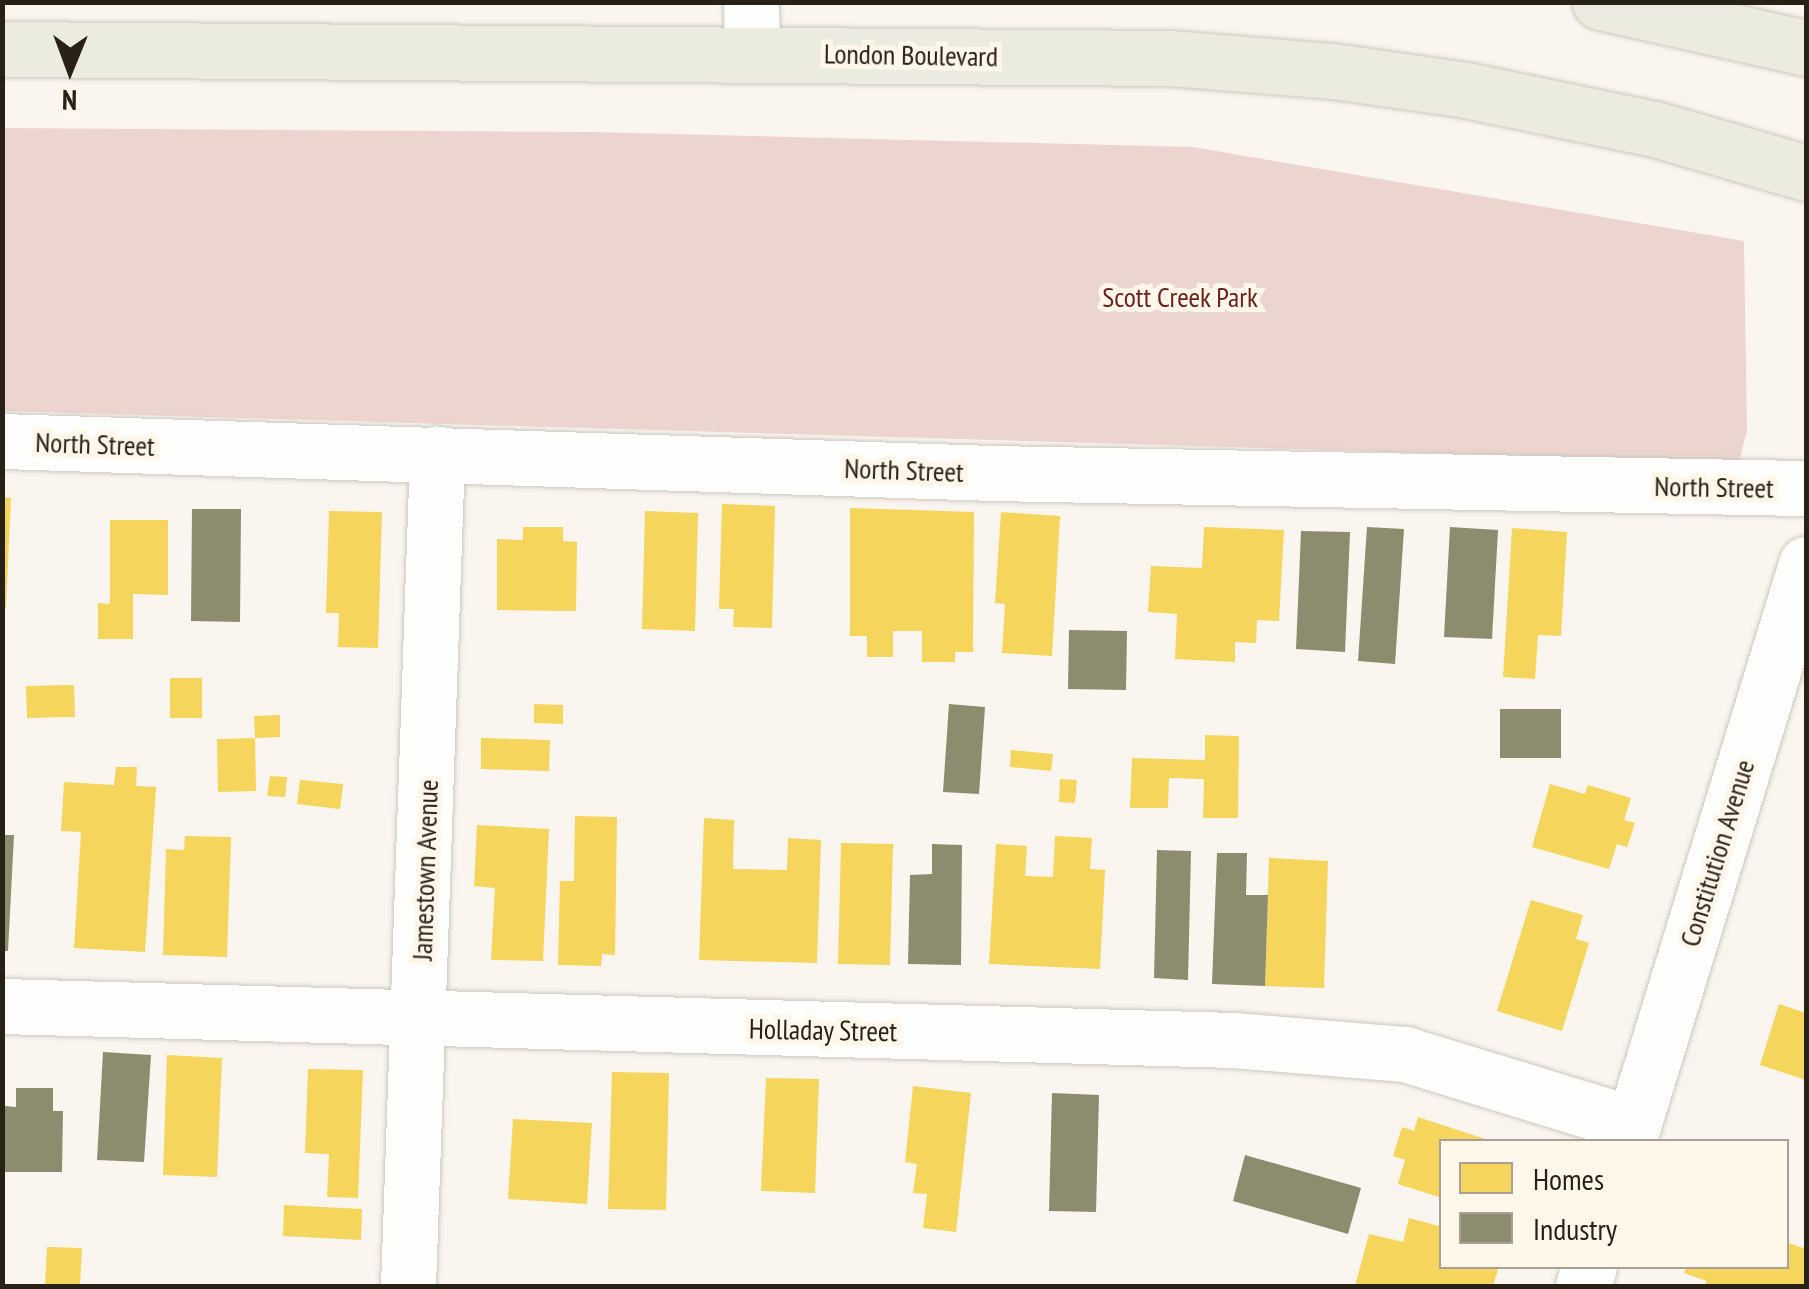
<!DOCTYPE html>
<style>
body{margin:0}
#map{position:relative;width:1809px;height:1289px;overflow:hidden;background:#faf6ef;font-family:"PT Sans Narrow",sans-serif}
div>[style]{position:absolute}
[style*='--x']{left:calc(var(--x)*1px);top:calc(var(--y)*1px);width:calc(var(--w)*1px);rotate:calc(var(--a)*1deg)}
.green>*{inset:0;background:#edd5cf}
.homes>*{inset:0;background:#f6d55c}
.industry>*{inset:0;background:#8c8c6e}
.roads{filter:drop-shadow(0 0 2px #ccc7bf) drop-shadow(0 0 2px #ccc7bf)}
.minor>*{height:55px;margin:-27.5px;padding:0 27.5px;transform-origin:27.5px;border-radius:27.5px;background:#fefefd}
.major>*{height:55px;margin:-27.5px;padding:0 27.5px;transform-origin:27.5px;border-radius:27.5px;background:#ecebdf}
span{translate:-50% -50%;white-space:nowrap;text-align:center;line-height:1.15;-webkit-text-stroke:10px #fff7ea;paint-order:stroke}
.street-label{font-size:28px;color:#282115}
.park-label{font-size:28px;color:#6b211d}
.frame{position:absolute;inset:0;border:5px solid #282115;pointer-events:none}
.legend{position:absolute;left:1439px;top:1139px;width:350px;height:130px;box-sizing:border-box;background:#fff7ea;border:2px solid #a9a195;margin:0;padding:12px 18px;list-style:none;font-size:30px;color:#282115}
.legend li{display:flex;align-items:center;gap:20px;height:50px}
.legend b{width:50px;border:2px solid #a9a195}
.north{position:absolute;left:20px;top:20px;width:100px;height:100px;-webkit-text-stroke:8px #fff7ea;paint-order:stroke;rotate:181deg;font-size:28px;font-weight:700;line-height:40px;text-align:center;color:#282115}
.north::after{content:'';display:block;margin:auto;width:35px;height:45px;background:#282115;clip-path:polygon(50% 0,100% 100%,50% 72%,0 100%)}
</style>
<div id="map">
<div class="green">
<i style="clip-path:polygon(3px 128px,592px 132px,1193px 147px,1744px 241px,1747px 431px,1739px 462px,3px 411px)"></i>
</div>
<div class="homes">
<i style="clip-path:polygon(2px 497px,11px 498px,6px 607px,2px 607px)"></i>
<i style="clip-path:polygon(722px 504px,775px 506px,772px 628px,733px 627px,734px 609px,719px 609px)"></i>
<i style="clip-path:polygon(850px 508px,974px 512px,973px 652px,955px 652px,955px 662px,922px 662px,922px 631px,893px 631px,893px 657px,867px 657px,867px 636px,850px 636px)"></i>
<i style="clip-path:polygon(329px 511px,382px 512px,378px 648px,338px 647px,339px 613px,326px 613px)"></i>
<i style="clip-path:polygon(645px 511px,698px 513px,695px 631px,642px 629px)"></i>
<i style="clip-path:polygon(1001px 512px,1060px 516px,1052px 656px,1002px 653px,1005px 604px,995px 603px)"></i>
<i style="clip-path:polygon(110px 520px,168px 520px,168px 595px,133px 594px,133px 639px,98px 639px,98px 603px,110px 604px)"></i>
<i style="clip-path:polygon(523px 527px,563px 527px,563px 541px,577px 542px,576px 611px,497px 610px,497px 539px,523px 540px)"></i>
<i style="clip-path:polygon(1204px 527px,1284px 530px,1279px 621px,1257px 620px,1256px 643px,1235px 642px,1235px 662px,1175px 659px,1177px 614px,1148px 612px,1151px 566px,1202px 568px)"></i>
<i style="clip-path:polygon(1512px 528px,1567px 532px,1561px 636px,1538px 635px,1535px 679px,1503px 677px)"></i>
<i style="clip-path:polygon(170px 678px,202px 678px,202px 718px,170px 718px)"></i>
<i style="clip-path:polygon(74px 685px,75px 717px,27px 718px,26px 686px)"></i>
<i style="clip-path:polygon(534px 704px,563px 705px,563px 724px,534px 723px)"></i>
<i style="clip-path:polygon(280px 715px,280px 737px,255px 738px,256px 791px,218px 792px,217px 739px,255px 738px,254px 716px)"></i>
<i style="clip-path:polygon(1205px 735px,1239px 736px,1238px 818px,1203px 818px,1204px 779px,1169px 778px,1168px 808px,1130px 808px,1132px 758px,1205px 760px)"></i>
<i style="clip-path:polygon(481px 738px,550px 740px,549px 771px,481px 769px)"></i>
<i style="clip-path:polygon(1011px 750px,1053px 754px,1051px 771px,1010px 767px)"></i>
<i style="clip-path:polygon(116px 767px,137px 767px,136px 786px,156px 787px,145px 952px,74px 948px,81px 832px,61px 831px,64px 782px,114px 785px)"></i>
<i style="clip-path:polygon(270px 776px,287px 777px,285px 797px,267px 796px)"></i>
<i style="clip-path:polygon(1060px 779px,1077px 780px,1075px 803px,1059px 802px)"></i>
<i style="clip-path:polygon(300px 780px,343px 784px,340px 809px,297px 804px)"></i>
<i style="clip-path:polygon(1550px 784px,1585px 794px,1588px 785px,1631px 798px,1624px 820px,1635px 823px,1627px 847px,1617px 844px,1609px 869px,1532px 847px)"></i>
<i style="clip-path:polygon(575px 816px,617px 817px,615px 955px,602px 954px,601px 966px,558px 965px,560px 881px,574px 881px)"></i>
<i style="clip-path:polygon(704px 818px,734px 820px,733px 869px,787px 870px,788px 838px,821px 840px,817px 963px,699px 960px)"></i>
<i style="clip-path:polygon(477px 825px,549px 829px,543px 961px,491px 960px,495px 888px,474px 886px)"></i>
<i style="clip-path:polygon(185px 836px,231px 837px,227px 957px,163px 955px,166px 849px,184px 850px)"></i>
<i style="clip-path:polygon(1055px 836px,1092px 838px,1090px 869px,1105px 870px,1100px 969px,989px 964px,996px 844px,1027px 846px,1025px 876px,1053px 877px)"></i>
<i style="clip-path:polygon(841px 843px,893px 844px,890px 965px,838px 964px)"></i>
<i style="clip-path:polygon(1269px 858px,1328px 861px,1324px 988px,1265px 986px)"></i>
<i style="clip-path:polygon(1531px 900px,1583px 915px,1576px 939px,1589px 943px,1562px 1031px,1497px 1011px)"></i>
<i style="clip-path:polygon(1779px 1004px,1806px 1013px,1806px 1080px,1760px 1065px)"></i>
<i style="clip-path:polygon(167px 1055px,222px 1058px,217px 1177px,163px 1175px)"></i>
<i style="clip-path:polygon(308px 1069px,363px 1070px,358px 1198px,327px 1197px,329px 1154px,305px 1153px)"></i>
<i style="clip-path:polygon(612px 1072px,669px 1073px,666px 1210px,608px 1209px)"></i>
<i style="clip-path:polygon(766px 1078px,819px 1079px,815px 1193px,761px 1191px)"></i>
<i style="clip-path:polygon(913px 1086px,971px 1093px,956px 1232px,923px 1228px,927px 1194px,913px 1193px,917px 1164px,905px 1162px)"></i>
<i style="clip-path:polygon(1418px 1117px,1491px 1141px,1442px 1142px,1442px 1198px,1398px 1184px,1405px 1160px,1393px 1156px,1402px 1127px,1414px 1131px)"></i>
<i style="clip-path:polygon(513px 1119px,592px 1123px,587px 1204px,508px 1199px)"></i>
<i style="clip-path:polygon(284px 1205px,362px 1209px,361px 1240px,283px 1236px)"></i>
<i style="clip-path:polygon(1409px 1218px,1442px 1227px,1442px 1266px,1499px 1266px,1493px 1286px,1355px 1286px,1369px 1234px,1403px 1242px)"></i>
<i style="clip-path:polygon(1786px 1242px,1806px 1249px,1806px 1286px,1704px 1286px,1707px 1281px,1684px 1273px,1686px 1266px,1786px 1266px)"></i>
<i style="clip-path:polygon(47px 1247px,82px 1248px,80px 1286px,45px 1286px)"></i>
</div>
<div class="industry">
<i style="clip-path:polygon(192px 509px,241px 509px,240px 622px,191px 621px)"></i>
<i style="clip-path:polygon(1367px 527px,1404px 529px,1395px 664px,1358px 661px)"></i>
<i style="clip-path:polygon(1450px 527px,1498px 530px,1492px 639px,1444px 637px)"></i>
<i style="clip-path:polygon(1301px 531px,1350px 532px,1345px 652px,1296px 649px)"></i>
<i style="clip-path:polygon(1069px 630px,1127px 631px,1126px 690px,1068px 689px)"></i>
<i style="clip-path:polygon(949px 704px,985px 707px,979px 794px,943px 792px)"></i>
<i style="clip-path:polygon(1500px 709px,1561px 709px,1561px 758px,1500px 758px)"></i>
<i style="clip-path:polygon(2px 835px,14px 835px,8px 951px,2px 951px)"></i>
<i style="clip-path:polygon(932px 844px,962px 845px,961px 965px,908px 964px,910px 875px,932px 874px)"></i>
<i style="clip-path:polygon(1157px 850px,1191px 851px,1188px 980px,1154px 978px)"></i>
<i style="clip-path:polygon(1217px 853px,1247px 853px,1246px 895px,1268px 895px,1265px 986px,1212px 984px)"></i>
<i style="clip-path:polygon(103px 1052px,151px 1055px,144px 1162px,97px 1160px)"></i>
<i style="clip-path:polygon(16px 1088px,53px 1088px,53px 1111px,63px 1111px,62px 1172px,5px 1172px,5px 1106px,16px 1107px)"></i>
<i style="clip-path:polygon(1052px 1093px,1099px 1095px,1096px 1212px,1049px 1211px)"></i>
<i style="clip-path:polygon(1245px 1155px,1361px 1188px,1348px 1234px,1233px 1201px)"></i>
</div>
<div class="roads">
<div class="minor">
<i style="--x:751;--y:2;--w:51;--a:88.9"></i>
<i style="--x:2;--y:441;--w:991;--a:1.85"></i>
<i style="--x:992;--y:473;--w:814;--a:1.06"></i>
<i style="--x:2;--y:1006;--w:1231;--a:1.58"></i>
<i style="--x:1233;--y:1040;--w:173;--a:4.7"></i>
<i style="--x:1405;--y:1054;--w:239;--a:17.1"></i>
<i style="--x:1628;--y:1142;--w:605;--a:-72.88"></i>
<i style="--x:408;--y:1286;--w:833;--a:-88"></i>
<i style="--x:1583;--y:1286;--w:21;--a:-73"></i>
</div>
<div class="major">
<i style="--x:1600;--y:2;--w:211;--a:12.6"></i>
<i style="--x:2;--y:49;--w:1168;--a:0.44"></i>
<i style="--x:1170;--y:58;--w:164;--a:4.6"></i>
<i style="--x:1333;--y:71;--w:134;--a:8.1"></i>
<i style="--x:1466;--y:90;--w:193;--a:11.7"></i>
<i style="--x:1655;--y:129;--w:157;--a:16.2"></i>
</div>
</div>
<div class="street-label">
<span style="left:911px;top:55px;rotate:1deg">London Boulevard</span>
<span style="left:95px;top:444px;rotate:2deg">North Street</span>
<span style="left:904px;top:470px;rotate:2deg">North Street</span>
<span style="left:1714px;top:487px;rotate:1deg">North Street</span>
<span style="left:1717px;top:853px;rotate:-73deg">Constitution Avenue</span>
<span style="left:425px;top:870px;rotate:-88deg">Jamestown Avenue</span>
<span style="left:823px;top:1030px;rotate:1deg">Holladay Street</span>
</div>
<div class="park-label">
<span style="left:1180px;top:297px">Scott Creek Park</span>
</div>
<div class="frame"></div>
<ul class="legend">
<li><b style="height:28px;background:#f6d55c"></b>Homes</li>
<li><b style="height:28px;background:#8c8c6e"></b>Industry</li>
</ul>
<div class="north">N</div>
</div>
